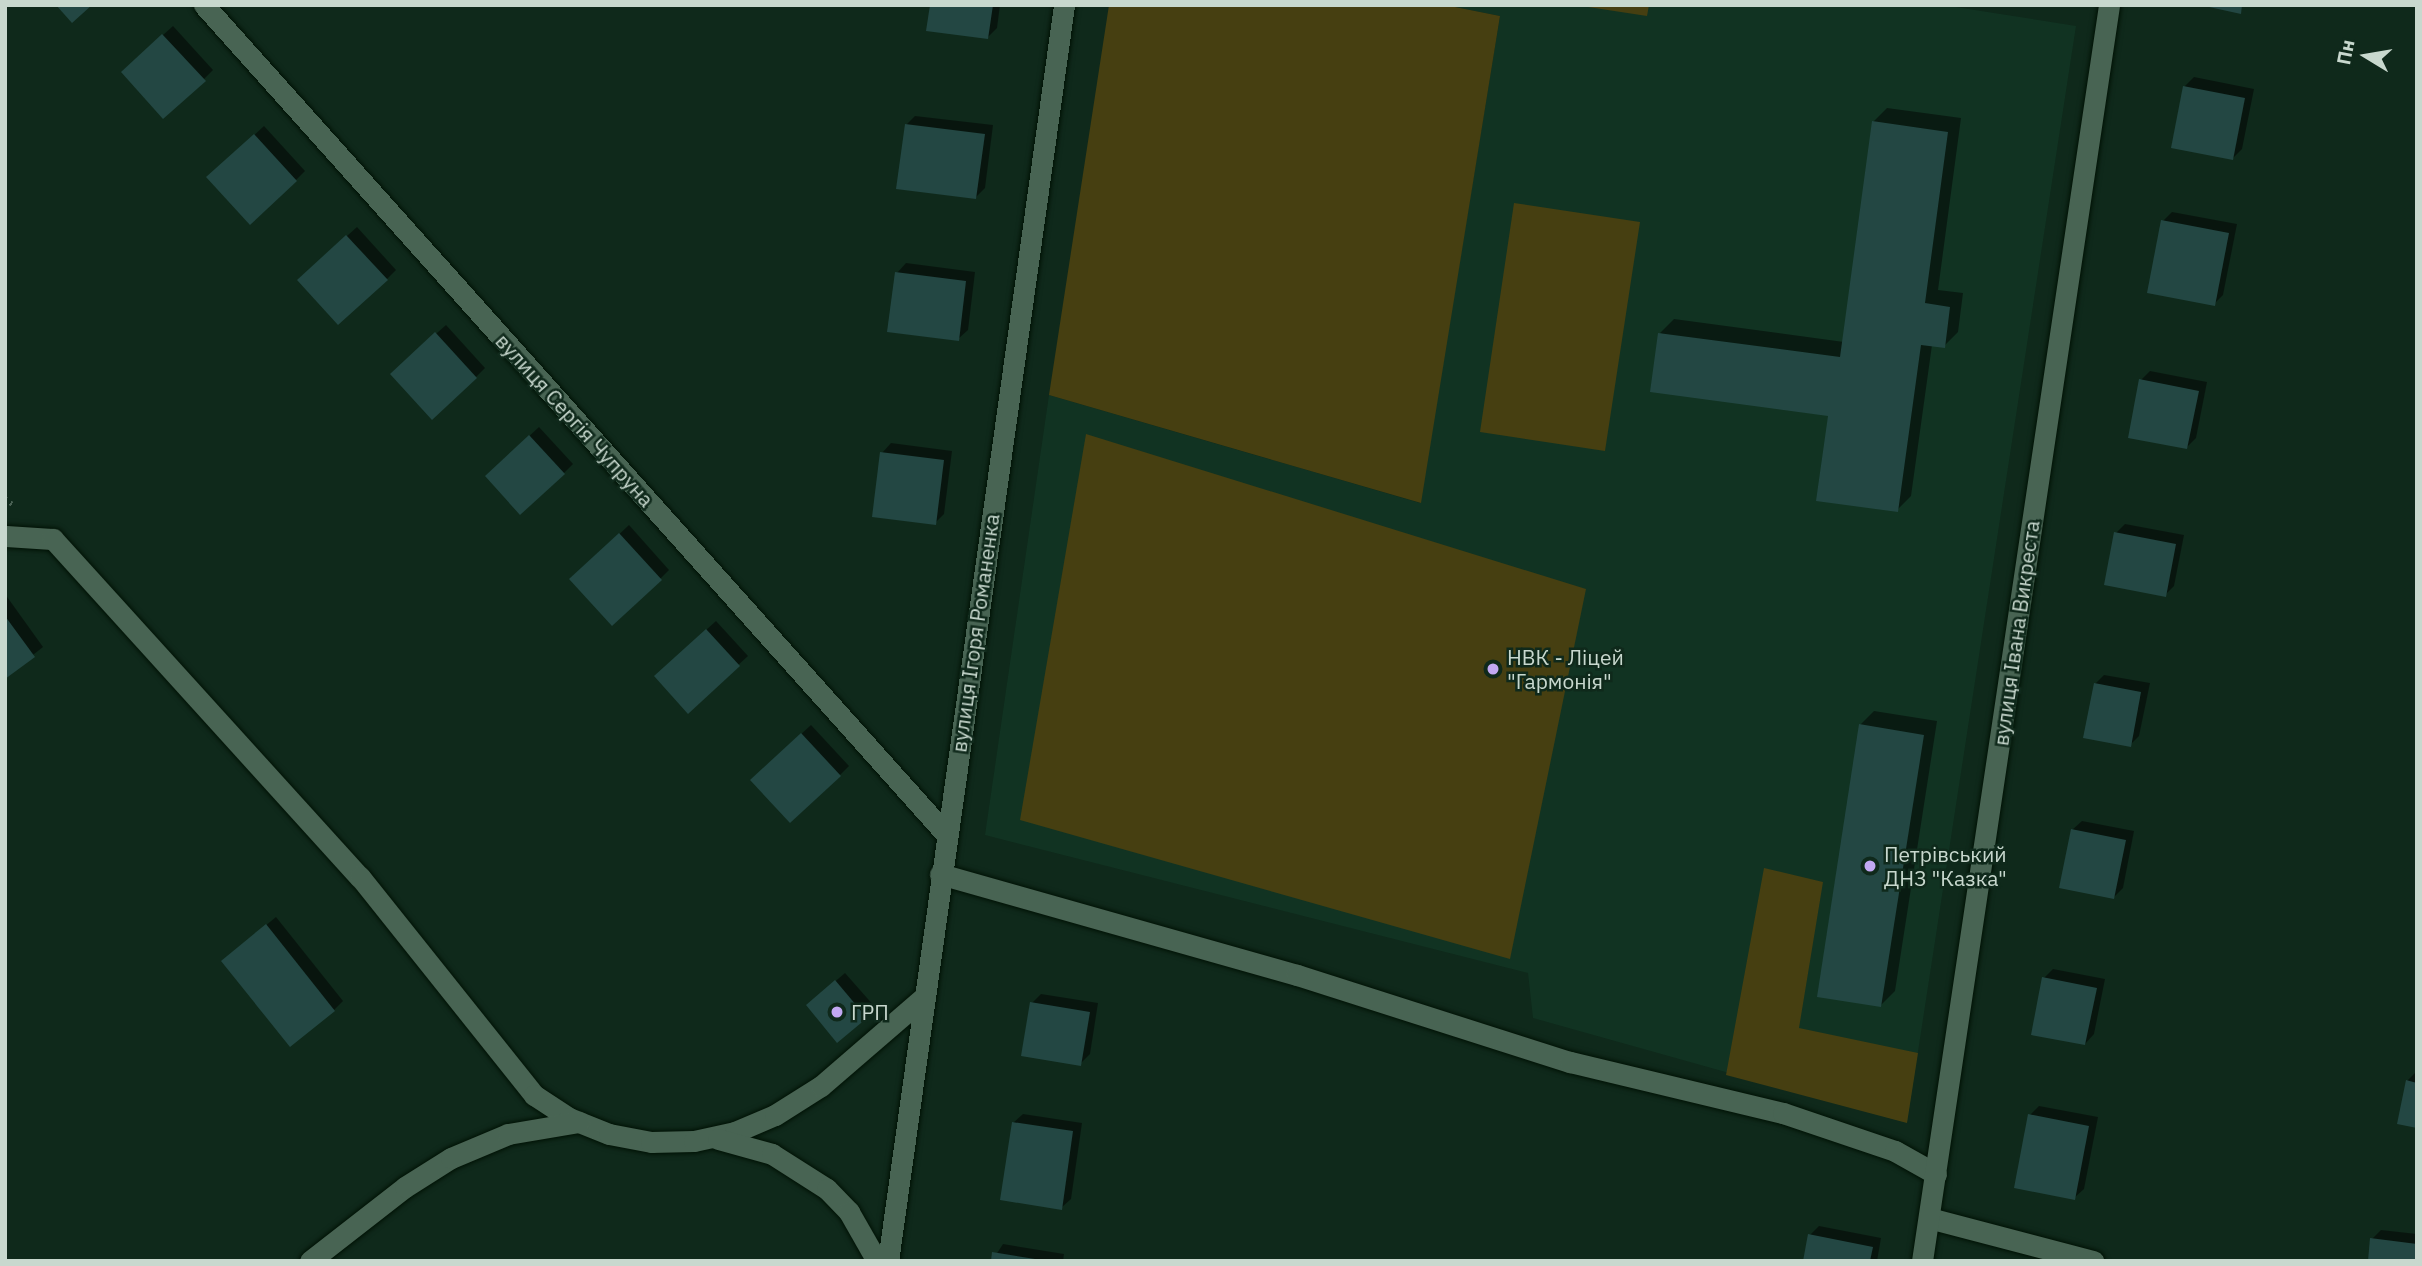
<!DOCTYPE html>
<meta charset="utf-8">
<style>
body{margin:0}
#map{position:relative;width:2422px;height:1266px;overflow:hidden;background:#0f291b;font-family:"IBM Plex Sans",sans-serif}
div>[style]{position:absolute}
[style*='--x']{left:calc(var(--x)*1px);top:calc(var(--y)*1px);width:calc(var(--w)*1px);rotate:calc(var(--a)*1deg)}
.built>*{inset:0;background:#132}
.green>*{inset:0;background:#463f11}
.shadow>*{inset:0;background:#0007}
.building>*{inset:0;background:#234743}
.path>*{height:4.5px;margin-top:-2.25px;transform-origin:0;background:repeating-linear-gradient(90deg,#496053 0 2px,transparent 0 7px)}
.roads{filter:drop-shadow(0 0 2px #001205) drop-shadow(0 0 2px #001205)}
.street>*{height:21px;margin:-10.5px;padding:0 10.5px;transform-origin:10.5px;border-radius:10.5px;background:#486453}
.dots>*{width:19px;height:19px;translate:-50% -50%;box-sizing:border-box;border:4px solid #0f291b;border-radius:50%}
span{translate:-50% -50%;white-space:nowrap;text-align:center;line-height:1.15;-webkit-text-stroke:5px #0f291b;paint-order:stroke}
.street-label{font-size:21px;color:#c8d8ce}
.poi-label{font-size:21px;color:#c8d8ce}
.left{translate:0 -50%;text-align:left}
.frame{position:absolute;inset:0;border:7px solid #c8d8ce;pointer-events:none}
.north{position:absolute;left:2331px;top:21px;width:70px;height:70px;-webkit-text-stroke:5px #0f291b;paint-order:stroke;rotate:281deg;font-size:19px;font-weight:700;line-height:28px;text-align:center;color:#c8d8ce}
.north::after{content:'';display:block;margin:auto;width:24px;height:32px;background:#c8d8ce;clip-path:polygon(50% 0,100% 100%,50% 72%,0 100%)}
</style>
<div id="map">
<div class="built">
<i style="clip-path:polygon(1445px 5px,1943px 5px,2076px 26px,1907px 1123px,1533px 1018px,1528px 973px,985px 835px,1049px 395px,1420px 503px,1500px 16px)"></i>
</div>
<div class="green">
<i style="clip-path:polygon(1109px 5px,1445px 5px,1500px 16px,1421px 503px,1049px 395px)"></i>
<i style="clip-path:polygon(1575px 5px,1649px 5px,1647px 16px)"></i>
<i style="clip-path:polygon(1514px 203px,1640px 222px,1605px 451px,1480px 432px)"></i>
<i style="clip-path:polygon(1086px 434px,1586px 589px,1510px 959px,1020px 820px)"></i>
<i style="clip-path:polygon(1764px 868px,1823px 882px,1799px 1028px,1918px 1053px,1907px 1123px,1726px 1075px)"></i>
</div>
<div class="shadow">
<i style="clip-path:polygon(931px 5px,1000px 5px,997px 28px,988px 37px)"></i>
<i style="clip-path:polygon(173px 26px,213px 70px,204px 79px,132px 63px)"></i>
<i style="clip-path:polygon(2194px 77px,2254px 89px,2242px 149px,2233px 158px,2185px 86px)"></i>
<i style="clip-path:polygon(1887px 108px,1961px 118px,1938px 290px,1963px 293px,1958px 332px,1944px 346px,1932px 345px,1911px 496px,1897px 510px,1830px 415px,1660px 333px,1674px 319px,1844px 342px,1873px 122px)"></i>
<i style="clip-path:polygon(915px 116px,993px 125px,985px 188px,976px 197px,906px 125px)"></i>
<i style="clip-path:polygon(264px 126px,305px 171px,296px 180px,218px 168px)"></i>
<i style="clip-path:polygon(2172px 212px,2237px 224px,2223px 295px,2214px 304px,2163px 221px)"></i>
<i style="clip-path:polygon(357px 227px,396px 270px,387px 279px,308px 271px)"></i>
<i style="clip-path:polygon(906px 263px,975px 272px,968px 330px,958px 339px,897px 273px)"></i>
<i style="clip-path:polygon(446px 325px,485px 368px,476px 377px,401px 365px)"></i>
<i style="clip-path:polygon(2150px 371px,2207px 382px,2196px 438px,2187px 447px,2141px 380px)"></i>
<i style="clip-path:polygon(539px 427px,573px 464px,564px 473px,496px 467px)"></i>
<i style="clip-path:polygon(891px 443px,952px 451px,944px 514px,935px 523px,882px 453px)"></i>
<i style="clip-path:polygon(2125px 524px,2184px 535px,2174px 586px,2165px 595px,2116px 533px)"></i>
<i style="clip-path:polygon(629px 525px,669px 570px,660px 579px,581px 570px)"></i>
<i style="clip-path:polygon(5px 594px,43px 647px,5px 677px)"></i>
<i style="clip-path:polygon(716px 621px,748px 656px,688px 711px,665px 667px)"></i>
<i style="clip-path:polygon(2104px 675px,2150px 683px,2139px 736px,2130px 745px,2095px 684px)"></i>
<i style="clip-path:polygon(1874px 711px,1937px 721px,1895px 991px,1881px 1005px,1860px 725px)"></i>
<i style="clip-path:polygon(811px 725px,849px 766px,840px 775px,761px 771px)"></i>
<i style="clip-path:polygon(2082px 821px,2134px 831px,2123px 888px,2114px 897px,2072px 830px)"></i>
<i style="clip-path:polygon(276px 917px,343px 1001px,334px 1010px,233px 952px)"></i>
<i style="clip-path:polygon(2053px 969px,2105px 979px,2094px 1034px,2085px 1044px,2044px 978px)"></i>
<i style="clip-path:polygon(845px 973px,875px 1007px,837px 1040px,818px 996px)"></i>
<i style="clip-path:polygon(1041px 994px,1098px 1003px,1090px 1054px,1080px 1064px,1032px 1003px)"></i>
<i style="clip-path:polygon(2416px 1072px,2417px 1126px,2407px 1081px)"></i>
<i style="clip-path:polygon(2039px 1106px,2098px 1117px,2084px 1189px,2074px 1198px,2030px 1115px)"></i>
<i style="clip-path:polygon(1023px 1114px,1082px 1123px,1071px 1199px,1061px 1208px,1013px 1123px)"></i>
<i style="clip-path:polygon(1819px 1226px,1881px 1238px,1877px 1261px,1805px 1261px,1810px 1235px)"></i>
<i style="clip-path:polygon(2381px 1230px,2417px 1234px,2417px 1261px,2372px 1239px)"></i>
<i style="clip-path:polygon(1003px 1244px,1064px 1254px,1063px 1261px,992px 1261px)"></i>
</div>
<div class="building">
<i style="clip-path:polygon(56px 5px,92px 5px,72px 23px)"></i>
<i style="clip-path:polygon(930px 5px,993px 5px,988px 39px,926px 31px)"></i>
<i style="clip-path:polygon(2200px 5px,2242px 5px,2241px 14px)"></i>
<i style="clip-path:polygon(162px 34px,206px 81px,163px 119px,121px 72px)"></i>
<i style="clip-path:polygon(2183px 86px,2245px 98px,2233px 160px,2171px 148px)"></i>
<i style="clip-path:polygon(1872px 121px,1948px 132px,1925px 303px,1950px 307px,1945px 348px,1921px 345px,1898px 512px,1816px 501px,1828px 416px,1650px 392px,1658px 333px,1840px 357px)"></i>
<i style="clip-path:polygon(905px 124px,985px 134px,976px 199px,896px 189px)"></i>
<i style="clip-path:polygon(254px 134px,297px 181px,250px 225px,206px 177px)"></i>
<i style="clip-path:polygon(2161px 220px,2229px 233px,2215px 306px,2147px 293px)"></i>
<i style="clip-path:polygon(346px 235px,388px 280px,338px 325px,297px 280px)"></i>
<i style="clip-path:polygon(895px 272px,966px 281px,959px 341px,887px 332px)"></i>
<i style="clip-path:polygon(435px 332px,477px 378px,432px 420px,390px 374px)"></i>
<i style="clip-path:polygon(2139px 379px,2199px 391px,2187px 449px,2128px 438px)"></i>
<i style="clip-path:polygon(529px 435px,565px 474px,520px 515px,485px 476px)"></i>
<i style="clip-path:polygon(880px 452px,944px 460px,936px 525px,872px 517px)"></i>
<i style="clip-path:polygon(2114px 532px,2176px 544px,2166px 597px,2104px 585px)"></i>
<i style="clip-path:polygon(619px 533px,662px 580px,612px 626px,569px 579px)"></i>
<i style="clip-path:polygon(5px 616px,35px 657px,5px 679px)"></i>
<i style="clip-path:polygon(706px 629px,740px 666px,688px 714px,654px 676px)"></i>
<i style="clip-path:polygon(2094px 683px,2141px 692px,2131px 747px,2083px 738px)"></i>
<i style="clip-path:polygon(1859px 724px,1924px 735px,1881px 1007px,1817px 997px)"></i>
<i style="clip-path:polygon(801px 733px,841px 776px,790px 823px,750px 780px)"></i>
<i style="clip-path:polygon(2071px 829px,2126px 840px,2114px 899px,2059px 888px)"></i>
<i style="clip-path:polygon(266px 924px,335px 1011px,290px 1047px,221px 961px)"></i>
<i style="clip-path:polygon(2042px 977px,2097px 988px,2085px 1045px,2031px 1035px)"></i>
<i style="clip-path:polygon(835px 980px,867px 1018px,837px 1043px,806px 1005px)"></i>
<i style="clip-path:polygon(1030px 1002px,1090px 1012px,1081px 1066px,1021px 1056px)"></i>
<i style="clip-path:polygon(2406px 1080px,2417px 1083px,2417px 1128px,2397px 1124px)"></i>
<i style="clip-path:polygon(2028px 1114px,2089px 1126px,2075px 1200px,2014px 1188px)"></i>
<i style="clip-path:polygon(1012px 1122px,1073px 1131px,1062px 1210px,1000px 1200px)"></i>
<i style="clip-path:polygon(1808px 1234px,1873px 1247px,1870px 1261px,1803px 1261px)"></i>
<i style="clip-path:polygon(2370px 1238px,2417px 1244px,2417px 1261px,2368px 1261px)"></i>
<i style="clip-path:polygon(992px 1252px,1035px 1259px,1034px 1261px,991px 1261px)"></i>
</div>
<div class="path">
<i style="--x:5;--y:498;--w:13;--a:39"></i>
</div>
<div class="roads">
<div class="street">
<i style="--x:204;--y:5;--w:1113;--a:48.17"></i>
<i style="--x:5;--y:536;--w:48;--a:3.6"></i>
<i style="--x:53;--y:539;--w:457;--a:47.8"></i>
<i style="--x:360;--y:877;--w:279;--a:51.4"></i>
<i style="--x:534;--y:1095;--w:42;--a:33.3"></i>
<i style="--x:569;--y:1118;--w:43;--a:21.8"></i>
<i style="--x:609;--y:1134;--w:43;--a:10.8"></i>
<i style="--x:651;--y:1142;--w:43;--a:-1.3"></i>
<i style="--x:694;--y:1141;--w:42;--a:-12.4"></i>
<i style="--x:735;--y:1132;--w:43;--a:-23"></i>
<i style="--x:775;--y:1115;--w:54;--a:-32.2"></i>
<i style="--x:821;--y:1086;--w:136;--a:-40.8"></i>
<i style="--x:940;--y:874;--w:371;--a:15.8"></i>
<i style="--x:1297;--y:975;--w:287;--a:17.7"></i>
<i style="--x:1570;--y:1062;--w:219;--a:13.5"></i>
<i style="--x:1783;--y:1113;--w:118;--a:18.7"></i>
<i style="--x:1895;--y:1151;--w:47;--a:29.3"></i>
<i style="--x:718;--y:1139;--w:56;--a:15.5"></i>
<i style="--x:772;--y:1154;--w:65;--a:32.5"></i>
<i style="--x:827;--y:1189;--w:32;--a:46"></i>
<i style="--x:849;--y:1212;--w:56;--a:60.3"></i>
<i style="--x:1929;--y:1218;--w:170;--a:14.7"></i>
<i style="--x:310;--y:1261;--w:120;--a:-37.9"></i>
<i style="--x:405;--y:1187;--w:54;--a:-32.2"></i>
<i style="--x:451;--y:1158;--w:62;--a:-22.8"></i>
<i style="--x:508;--y:1134;--w:72;--a:-9.6"></i>
<i style="--x:888;--y:1261;--w:1268;--a:-82.02"></i>
<i style="--x:1922;--y:1261;--w:1270;--a:-81.53"></i>
</div>
</div>
<div class="dots">
<i style="left:1493px;top:669px;background:#c2a8f2"></i>
<i style="left:1870px;top:866px;background:#c2a8f2"></i>
<i style="left:837px;top:1012px;background:#c2a8f2"></i>
</div>
<div class="street-label">
<span style="left:575px;top:420px;rotate:48deg">вулиця Сергія Чупруна</span>
<span style="left:975px;top:633px;rotate:-82deg">вулиця Ігоря Романенка</span>
<span style="left:2016px;top:633px;rotate:-82deg">вулиця Івана Викреста</span>
</div>
<div class="poi-label">
<span class="left" style="left:1507px;top:669px">НВК - Ліцей<br>"Гармонія"</span>
<span class="left" style="left:1884px;top:866px">Петрівський<br>ДНЗ "Казка"</span>
<span class="left" style="left:851px;top:1012px">ГРП</span>
</div>
<div class="frame"></div>
<div class="north">Пн</div>
</div>
